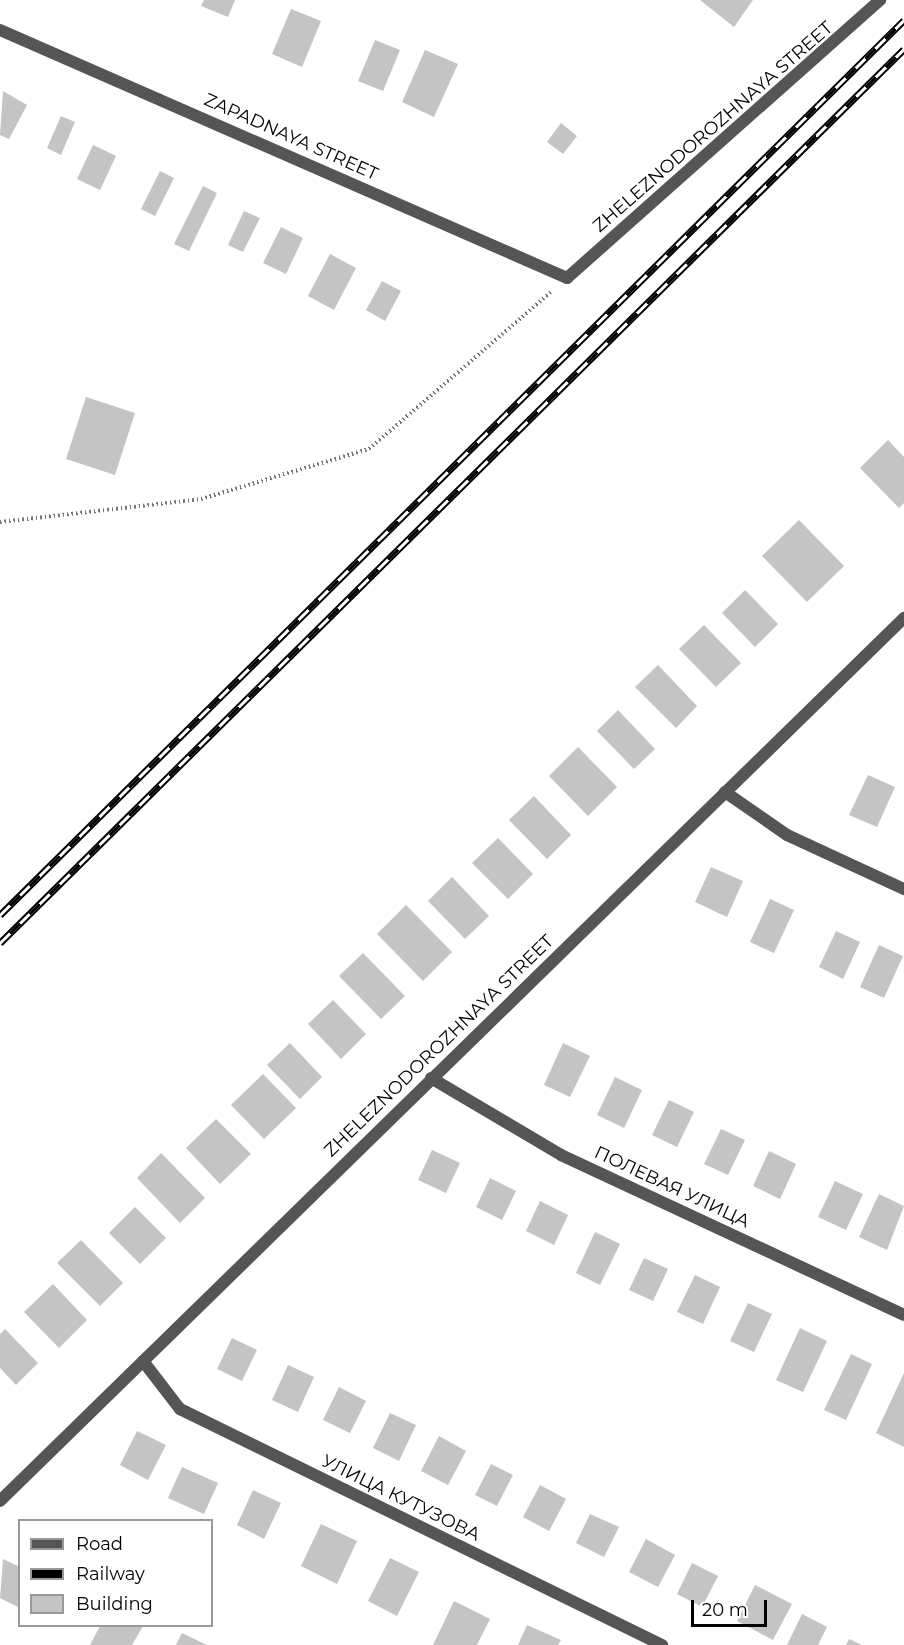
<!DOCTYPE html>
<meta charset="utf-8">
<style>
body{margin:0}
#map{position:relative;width:904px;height:1645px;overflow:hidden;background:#fff;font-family:Montserrat,sans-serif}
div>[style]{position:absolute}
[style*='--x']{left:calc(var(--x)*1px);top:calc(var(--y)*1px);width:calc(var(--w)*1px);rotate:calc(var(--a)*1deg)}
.building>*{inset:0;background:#c4c4c4}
.path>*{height:4px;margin-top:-2px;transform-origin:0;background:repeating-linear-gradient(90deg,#777 0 1.5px,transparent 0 4.5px)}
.street>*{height:12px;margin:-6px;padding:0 6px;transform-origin:6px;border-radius:6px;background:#555}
.rail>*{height:7px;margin-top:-3.5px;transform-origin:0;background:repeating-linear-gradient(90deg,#fff 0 14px,#000 0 28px);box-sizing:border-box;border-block:2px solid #000}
span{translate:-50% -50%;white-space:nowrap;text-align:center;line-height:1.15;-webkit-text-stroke:4.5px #fff;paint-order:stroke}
.street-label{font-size:18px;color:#000}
.legend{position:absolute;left:18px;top:1519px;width:195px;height:108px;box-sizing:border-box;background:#fff;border:2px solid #999;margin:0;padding:8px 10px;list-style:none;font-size:18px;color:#000}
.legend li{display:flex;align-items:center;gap:12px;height:30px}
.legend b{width:30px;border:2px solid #999}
.scale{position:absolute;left:691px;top:1600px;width:76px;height:27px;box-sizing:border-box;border:3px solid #000;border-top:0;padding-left:8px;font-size:18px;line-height:21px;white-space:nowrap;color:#000;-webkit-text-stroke:4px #fff;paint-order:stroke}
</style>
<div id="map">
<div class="building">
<i style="clip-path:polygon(204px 0,235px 0,228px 17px,201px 6px)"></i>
<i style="clip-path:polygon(700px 0,753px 0,734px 27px)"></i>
<i style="clip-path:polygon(291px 9px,321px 21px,302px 67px,272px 54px)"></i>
<i style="clip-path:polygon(375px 40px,400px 50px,383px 91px,358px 81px)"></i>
<i style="clip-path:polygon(425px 50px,458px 64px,434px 117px,402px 102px)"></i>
<i style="clip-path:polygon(3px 91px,27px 105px,9px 139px,0 135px)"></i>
<i style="clip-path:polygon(61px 116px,75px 122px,61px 155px,47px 148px)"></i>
<i style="clip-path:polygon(561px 123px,577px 136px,563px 154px,547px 142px)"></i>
<i style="clip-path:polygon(93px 145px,116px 156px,100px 190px,77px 179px)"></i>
<i style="clip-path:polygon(160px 171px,174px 178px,155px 216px,141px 209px)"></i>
<i style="clip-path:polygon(203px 186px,217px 193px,189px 251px,174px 244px)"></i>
<i style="clip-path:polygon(244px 211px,260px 218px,243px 252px,228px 245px)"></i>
<i style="clip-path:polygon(281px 227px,303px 238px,286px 274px,263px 263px)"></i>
<i style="clip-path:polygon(330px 254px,356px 268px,334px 310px,308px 296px)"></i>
<i style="clip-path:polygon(382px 281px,401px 291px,385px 321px,366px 310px)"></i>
<i style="clip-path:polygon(86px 397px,135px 413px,115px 475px,66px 459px)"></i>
<i style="clip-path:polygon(888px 440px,904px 457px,904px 503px,899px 508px,860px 468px)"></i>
<i style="clip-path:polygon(799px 520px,844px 566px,807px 602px,762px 556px)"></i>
<i style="clip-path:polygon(745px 590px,778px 624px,755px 647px,722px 613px)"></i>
<i style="clip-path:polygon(704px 625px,741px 663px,716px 687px,679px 649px)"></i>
<i style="clip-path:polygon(658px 665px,697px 706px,676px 728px,635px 687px)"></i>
<i style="clip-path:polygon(618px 710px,655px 749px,634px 769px,597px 731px)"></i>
<i style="clip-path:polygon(578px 747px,617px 787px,588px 816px,549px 776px)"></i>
<i style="clip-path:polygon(868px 775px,895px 787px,877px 827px,849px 815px)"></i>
<i style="clip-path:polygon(534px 796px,571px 835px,547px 859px,509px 820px)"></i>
<i style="clip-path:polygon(498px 838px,533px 874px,508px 899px,472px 863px)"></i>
<i style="clip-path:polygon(711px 867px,743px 881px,727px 917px,695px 902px)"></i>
<i style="clip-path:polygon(452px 877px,489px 916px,465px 939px,428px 901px)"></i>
<i style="clip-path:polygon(770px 899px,794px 910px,774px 953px,750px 942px)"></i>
<i style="clip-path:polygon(406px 905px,452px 952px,423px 981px,377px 934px)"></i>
<i style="clip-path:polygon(836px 931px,860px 942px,843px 979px,819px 967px)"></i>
<i style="clip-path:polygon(879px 945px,903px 956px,884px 998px,860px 987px)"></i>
<i style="clip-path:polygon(363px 953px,405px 996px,381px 1019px,339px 976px)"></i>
<i style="clip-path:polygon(333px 1000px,366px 1034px,341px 1059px,308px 1024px)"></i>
<i style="clip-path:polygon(290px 1043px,322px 1077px,300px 1099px,267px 1065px)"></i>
<i style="clip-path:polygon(563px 1043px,590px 1056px,570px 1097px,544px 1085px)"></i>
<i style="clip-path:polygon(263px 1074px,296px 1108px,264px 1139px,231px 1105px)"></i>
<i style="clip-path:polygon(615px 1077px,642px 1090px,624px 1128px,597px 1115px)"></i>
<i style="clip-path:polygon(669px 1100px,694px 1112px,677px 1147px,652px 1135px)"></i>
<i style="clip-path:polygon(216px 1119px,251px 1154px,220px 1184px,186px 1148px)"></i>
<i style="clip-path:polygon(721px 1129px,745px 1140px,728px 1175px,704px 1164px)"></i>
<i style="clip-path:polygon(432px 1150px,460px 1163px,446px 1193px,418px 1180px)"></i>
<i style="clip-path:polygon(769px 1151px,796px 1164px,780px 1199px,753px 1186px)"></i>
<i style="clip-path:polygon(161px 1153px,205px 1198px,180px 1223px,137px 1178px)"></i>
<i style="clip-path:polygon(490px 1178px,516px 1191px,502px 1220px,476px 1207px)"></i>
<i style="clip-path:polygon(835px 1181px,863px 1194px,846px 1230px,818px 1217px)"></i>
<i style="clip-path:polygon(879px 1194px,904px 1206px,887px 1250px,859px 1237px)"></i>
<i style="clip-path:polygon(540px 1201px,568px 1215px,554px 1245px,526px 1231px)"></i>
<i style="clip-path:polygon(135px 1207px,166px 1238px,140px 1264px,109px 1233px)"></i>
<i style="clip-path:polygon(595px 1232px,620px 1244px,600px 1285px,576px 1273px)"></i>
<i style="clip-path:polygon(81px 1240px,123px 1283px,100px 1306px,57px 1263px)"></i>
<i style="clip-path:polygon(644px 1258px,668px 1269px,653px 1301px,629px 1290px)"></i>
<i style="clip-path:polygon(695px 1275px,720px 1287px,703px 1324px,677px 1312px)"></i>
<i style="clip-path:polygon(53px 1284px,87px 1320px,59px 1348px,24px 1312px)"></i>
<i style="clip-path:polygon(748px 1303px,772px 1314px,754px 1352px,730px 1341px)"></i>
<i style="clip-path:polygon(800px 1328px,827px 1341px,803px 1392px,776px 1380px)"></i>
<i style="clip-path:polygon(5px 1329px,38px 1363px,16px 1385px,0 1368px,0 1334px)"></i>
<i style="clip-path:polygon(232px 1338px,257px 1350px,242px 1381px,217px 1369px)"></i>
<i style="clip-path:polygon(851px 1354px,872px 1364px,846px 1420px,824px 1410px)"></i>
<i style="clip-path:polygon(288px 1365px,314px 1377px,298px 1412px,272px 1400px)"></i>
<i style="clip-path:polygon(904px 1373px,904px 1447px,876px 1433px)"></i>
<i style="clip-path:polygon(339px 1387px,366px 1401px,350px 1433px,323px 1420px)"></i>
<i style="clip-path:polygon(390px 1413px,416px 1425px,399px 1461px,373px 1448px)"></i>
<i style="clip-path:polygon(137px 1431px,166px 1445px,148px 1480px,120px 1465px)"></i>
<i style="clip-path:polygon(439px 1436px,466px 1451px,448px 1485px,421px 1471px)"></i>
<i style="clip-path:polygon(491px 1464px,513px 1475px,497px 1506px,475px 1495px)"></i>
<i style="clip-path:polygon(182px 1467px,218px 1483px,204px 1514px,168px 1498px)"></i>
<i style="clip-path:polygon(540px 1485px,566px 1499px,549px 1531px,523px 1517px)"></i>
<i style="clip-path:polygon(253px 1490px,281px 1503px,264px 1539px,237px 1525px)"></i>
<i style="clip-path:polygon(590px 1514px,619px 1527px,604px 1557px,576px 1543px)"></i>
<i style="clip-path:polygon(321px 1524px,357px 1541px,337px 1584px,301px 1566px)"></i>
<i style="clip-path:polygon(646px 1539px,675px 1555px,658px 1587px,629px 1572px)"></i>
<i style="clip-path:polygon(390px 1558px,419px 1572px,397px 1616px,368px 1601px)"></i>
<i style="clip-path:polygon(3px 1559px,20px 1567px,18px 1607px,0 1598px)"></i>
<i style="clip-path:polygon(692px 1563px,718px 1576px,702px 1607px,677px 1594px)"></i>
<i style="clip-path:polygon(755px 1585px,792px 1604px,773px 1640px,737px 1621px)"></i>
<i style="clip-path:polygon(454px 1601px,490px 1619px,477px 1645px,433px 1645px)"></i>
<i style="clip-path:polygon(802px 1614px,827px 1627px,818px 1645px,787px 1645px)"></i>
<i style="clip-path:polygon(527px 1625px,561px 1640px,558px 1645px,518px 1645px)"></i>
<i style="clip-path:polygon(100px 1626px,143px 1626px,132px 1645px,90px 1645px)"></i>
<i style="clip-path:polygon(182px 1633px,207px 1645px,176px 1645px)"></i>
<i style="clip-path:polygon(849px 1639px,862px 1645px,846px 1645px)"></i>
</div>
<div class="path">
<i style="--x:0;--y:522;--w:202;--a:-6.5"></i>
<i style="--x:201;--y:499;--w:175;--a:-16.6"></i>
<i style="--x:369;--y:449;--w:240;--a:-40.8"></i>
</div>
<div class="street">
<i style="--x:0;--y:30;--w:619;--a:23.62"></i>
<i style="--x:567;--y:278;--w:419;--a:-41.6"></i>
<i style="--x:725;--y:792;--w:75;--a:34.7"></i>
<i style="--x:787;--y:835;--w:129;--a:24.8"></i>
<i style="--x:431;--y:1078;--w:151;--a:30.6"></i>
<i style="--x:561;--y:1155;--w:378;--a:25"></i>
<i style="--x:143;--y:1361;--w:61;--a:52.4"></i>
<i style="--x:180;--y:1409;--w:537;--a:26.09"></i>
<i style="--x:0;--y:1501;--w:1264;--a:-44.33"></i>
</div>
<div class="rail">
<i style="--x:0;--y:915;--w:1272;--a:-44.71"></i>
<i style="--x:0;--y:943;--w:1271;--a:-44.68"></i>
</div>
<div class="street-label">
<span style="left:713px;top:127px;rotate:-41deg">ZHELEZNODOROZHNAYA STREET</span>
<span style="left:291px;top:137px;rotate:24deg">ZAPADNAYA STREET</span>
<span style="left:439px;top:1046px;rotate:-44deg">ZHELEZNODOROZHNAYA STREET</span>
<span style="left:672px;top:1187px;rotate:25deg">ПОЛЕВАЯ УЛИЦА</span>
<span style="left:401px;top:1498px;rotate:26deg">УЛИЦА КУТУЗОВА</span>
</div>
<ul class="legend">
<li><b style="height:8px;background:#555"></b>Road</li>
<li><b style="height:8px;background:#000"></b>Railway</li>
<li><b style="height:16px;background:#c4c4c4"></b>Building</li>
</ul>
<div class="scale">20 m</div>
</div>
